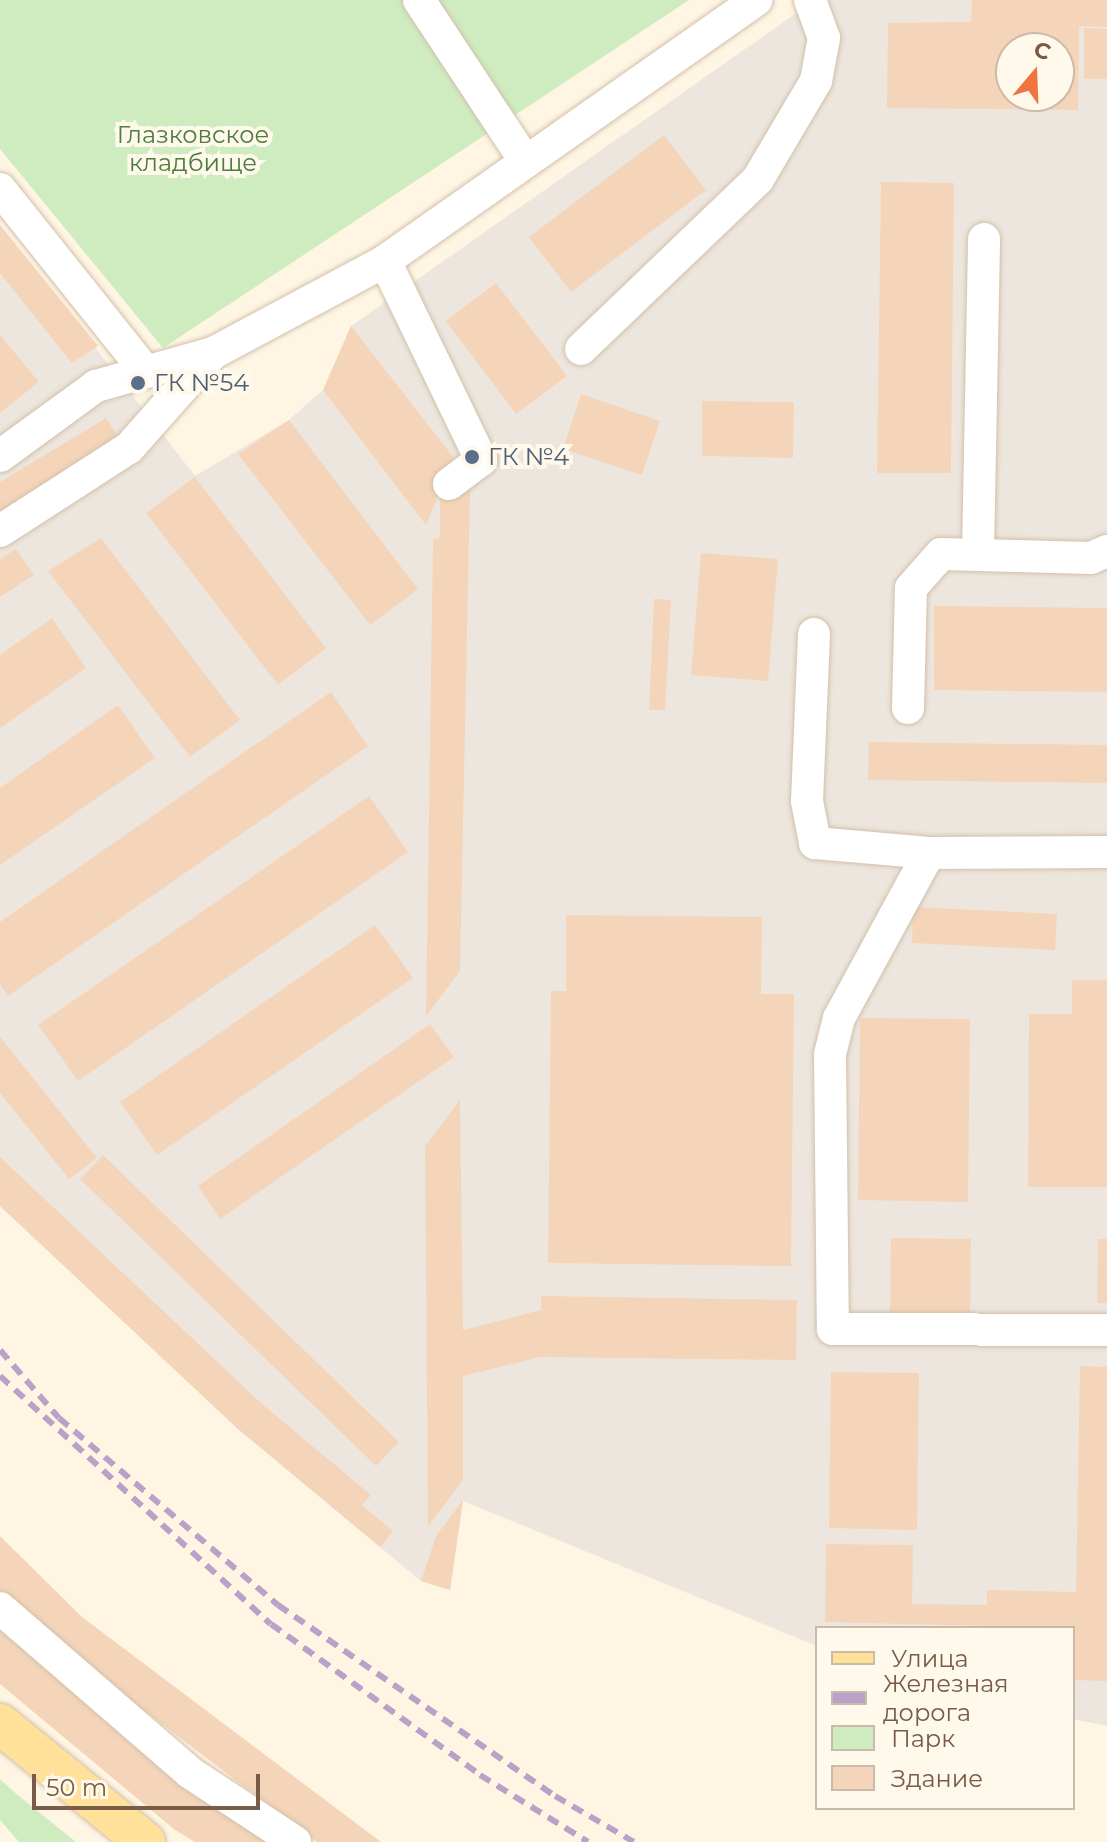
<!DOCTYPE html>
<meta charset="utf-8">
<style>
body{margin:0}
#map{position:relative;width:1107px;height:1842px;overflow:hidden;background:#fef5e3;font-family:Montserrat,sans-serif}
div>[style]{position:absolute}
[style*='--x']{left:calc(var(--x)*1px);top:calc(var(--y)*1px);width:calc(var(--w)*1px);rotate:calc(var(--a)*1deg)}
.industrial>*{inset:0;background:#ede6de}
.green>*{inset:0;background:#cfecc1}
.building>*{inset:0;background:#f5d5b9}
.roads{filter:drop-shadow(0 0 2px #d2c0ab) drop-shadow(0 0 2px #d2c0ab)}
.minor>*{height:32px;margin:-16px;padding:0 16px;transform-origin:16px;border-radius:16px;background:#fff}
.major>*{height:40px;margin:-20px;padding:0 20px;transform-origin:20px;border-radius:20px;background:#ffe199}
.rail>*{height:6px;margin-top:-3px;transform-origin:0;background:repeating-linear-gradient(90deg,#b9a1c8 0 12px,transparent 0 20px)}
.dots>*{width:22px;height:22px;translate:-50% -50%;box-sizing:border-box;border:4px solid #fff9eb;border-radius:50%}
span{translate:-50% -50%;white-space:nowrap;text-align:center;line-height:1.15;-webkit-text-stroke:8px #fff9eb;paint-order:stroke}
.park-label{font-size:24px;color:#4c7e3e}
.service-label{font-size:24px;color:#4e5e75}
.left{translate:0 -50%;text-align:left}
.legend{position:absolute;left:815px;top:1626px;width:260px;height:184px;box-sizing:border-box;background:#fff9eb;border:2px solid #c9baa9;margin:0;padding:10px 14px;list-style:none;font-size:24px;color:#785c47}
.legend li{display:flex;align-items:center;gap:16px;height:40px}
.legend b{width:40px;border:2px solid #c9baa9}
.north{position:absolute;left:995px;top:32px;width:80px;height:80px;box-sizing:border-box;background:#fff9eb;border:2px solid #c9baa9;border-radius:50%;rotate:19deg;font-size:22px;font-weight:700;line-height:32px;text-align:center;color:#785c47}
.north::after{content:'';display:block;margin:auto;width:28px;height:36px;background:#ef7440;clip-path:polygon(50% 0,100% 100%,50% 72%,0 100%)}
.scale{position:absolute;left:32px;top:1774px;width:228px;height:36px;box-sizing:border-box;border:4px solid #785c47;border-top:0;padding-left:10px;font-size:24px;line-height:28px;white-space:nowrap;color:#785c47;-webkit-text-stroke:6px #fff9eb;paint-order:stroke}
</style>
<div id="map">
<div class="industrial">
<i style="clip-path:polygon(evenodd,815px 0,1107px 0,1107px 1726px,1073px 1719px,1073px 1628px,817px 1628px,817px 1646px,463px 1501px,450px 1590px,421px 1581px,238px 1429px,0 1206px,0 225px,195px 476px,289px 420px,323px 390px,351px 326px,815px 0,1011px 48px,1059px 48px,1059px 96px,1011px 96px,1011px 48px)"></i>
</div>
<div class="green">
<i style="clip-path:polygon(0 0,689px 0,163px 348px,0 149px)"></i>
<i style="clip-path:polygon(0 1779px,14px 1792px,76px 1842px,19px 1842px,0 1820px)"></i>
</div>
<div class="building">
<i style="clip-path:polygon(evenodd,972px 0,1107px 0,1107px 27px,1079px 26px,1078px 110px,887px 108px,888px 23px,971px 22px,972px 0,1011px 48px,1059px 48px,1059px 96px,1011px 96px,1011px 48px)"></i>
<i style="clip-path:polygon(1084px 28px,1107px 29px,1107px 79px,1084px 79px)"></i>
<i style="clip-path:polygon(664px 135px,706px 190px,571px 292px,529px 237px)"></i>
<i style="clip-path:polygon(881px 182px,954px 183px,951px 473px,877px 473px)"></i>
<i style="clip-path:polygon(0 225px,98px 346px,72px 363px,0 273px)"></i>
<i style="clip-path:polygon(496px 283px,567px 376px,516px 414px,446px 321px)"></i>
<i style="clip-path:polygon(351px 326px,454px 458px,426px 525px,323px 390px)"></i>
<i style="clip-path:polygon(0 335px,39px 382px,0 413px)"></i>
<i style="clip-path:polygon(581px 394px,660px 421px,642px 475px,563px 449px)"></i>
<i style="clip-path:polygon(702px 401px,794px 402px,793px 458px,702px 456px)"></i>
<i style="clip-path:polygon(106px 418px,118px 436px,0 514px,0 482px)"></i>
<i style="clip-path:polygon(289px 420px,418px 589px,370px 625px,238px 454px)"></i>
<i style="clip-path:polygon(195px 477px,326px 648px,278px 685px,146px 513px)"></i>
<i style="clip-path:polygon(440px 488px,470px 489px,460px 971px,426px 1016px,433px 539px,440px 538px)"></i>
<i style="clip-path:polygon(101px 538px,240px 720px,190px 757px,48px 571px)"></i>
<i style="clip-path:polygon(16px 549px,34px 575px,0 597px,0 559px)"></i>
<i style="clip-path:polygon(701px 553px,778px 559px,768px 681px,691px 675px)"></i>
<i style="clip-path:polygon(654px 599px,671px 600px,665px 710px,649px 710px)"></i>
<i style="clip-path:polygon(934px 606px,1107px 608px,1107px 692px,934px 690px)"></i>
<i style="clip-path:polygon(52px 618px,86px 668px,0 728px,0 655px)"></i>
<i style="clip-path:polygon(331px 692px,368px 746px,8px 996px,0 984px,0 922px)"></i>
<i style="clip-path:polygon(118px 705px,155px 758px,0 865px,0 788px)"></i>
<i style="clip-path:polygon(869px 742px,1107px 745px,1107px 783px,868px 780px)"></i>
<i style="clip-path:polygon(369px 796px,408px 852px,78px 1081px,38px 1025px)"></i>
<i style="clip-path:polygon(913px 907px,1057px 914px,1055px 950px,912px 943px)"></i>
<i style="clip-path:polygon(566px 915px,762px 917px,761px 994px,794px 994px,791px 1266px,548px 1263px,551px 991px,566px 991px)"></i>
<i style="clip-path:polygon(375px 925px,413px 978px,157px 1155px,120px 1102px)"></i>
<i style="clip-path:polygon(1072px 980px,1107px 980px,1107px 1187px,1028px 1187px,1029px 1014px,1072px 1014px)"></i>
<i style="clip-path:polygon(860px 1018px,970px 1019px,968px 1202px,858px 1200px)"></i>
<i style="clip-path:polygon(430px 1024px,454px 1057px,220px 1219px,198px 1186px)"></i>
<i style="clip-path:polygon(0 1037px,97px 1158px,69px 1179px,0 1093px)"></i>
<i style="clip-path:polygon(460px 1100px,463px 1330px,541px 1310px,541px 1296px,797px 1300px,796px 1360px,540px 1357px,463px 1376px,463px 1480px,428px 1526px,425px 1146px)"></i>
<i style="clip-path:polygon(103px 1155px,399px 1442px,376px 1466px,80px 1179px)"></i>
<i style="clip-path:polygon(0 1157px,262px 1404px,371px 1495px,362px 1505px,393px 1531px,380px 1547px,238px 1429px,0 1206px)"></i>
<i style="clip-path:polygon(891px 1238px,971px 1239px,970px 1318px,890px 1317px)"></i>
<i style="clip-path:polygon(1098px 1239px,1107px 1239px,1107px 1303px,1097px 1303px)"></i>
<i style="clip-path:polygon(1080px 1366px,1107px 1367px,1107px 1681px,1073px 1680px,1073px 1628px,825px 1622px,826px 1544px,913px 1545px,912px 1604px,987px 1605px,987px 1590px,1076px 1592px)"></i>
<i style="clip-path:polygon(831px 1372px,919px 1373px,917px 1530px,829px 1528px)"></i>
<i style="clip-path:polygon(463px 1500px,450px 1590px,421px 1581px,436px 1536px)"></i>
<i style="clip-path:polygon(0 1536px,82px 1617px,381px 1842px,317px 1842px,45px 1635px,0 1591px)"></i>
<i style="clip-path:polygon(0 1630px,183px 1788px,266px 1842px,195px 1842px,175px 1830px,0 1684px)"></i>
</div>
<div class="roads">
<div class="minor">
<i style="--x:419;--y:0;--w:193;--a:56.6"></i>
<i style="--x:0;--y:189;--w:234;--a:51.4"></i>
<i style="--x:385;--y:261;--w:221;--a:64.2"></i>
<i style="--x:481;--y:460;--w:40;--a:143"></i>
<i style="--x:581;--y:349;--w:245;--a:-43.8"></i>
<i style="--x:758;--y:179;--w:114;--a:-59.4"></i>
<i style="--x:816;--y:81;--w:44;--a:-79.5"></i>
<i style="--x:824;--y:38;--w:40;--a:-110.2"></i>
<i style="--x:0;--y:456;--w:119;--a:-36.1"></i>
<i style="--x:96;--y:386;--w:122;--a:-15.8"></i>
<i style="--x:213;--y:353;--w:195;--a:-28.1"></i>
<i style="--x:385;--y:261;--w:454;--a:-35.1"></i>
<i style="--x:0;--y:531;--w:153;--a:-32.8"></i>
<i style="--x:129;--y:448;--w:127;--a:-48.5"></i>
<i style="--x:978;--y:555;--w:316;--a:-88.9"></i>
<i style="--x:814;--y:634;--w:167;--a:92.4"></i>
<i style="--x:807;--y:801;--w:43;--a:79.2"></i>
<i style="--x:815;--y:843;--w:114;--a:5"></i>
<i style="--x:929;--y:853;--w:178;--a:-0.3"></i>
<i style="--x:908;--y:708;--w:120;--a:-88.6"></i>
<i style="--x:911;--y:588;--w:45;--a:-48.6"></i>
<i style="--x:941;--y:554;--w:150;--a:1.5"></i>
<i style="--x:1091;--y:558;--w:17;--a:-24"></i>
<i style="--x:929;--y:853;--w:188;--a:118.6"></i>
<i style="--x:839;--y:1018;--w:38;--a:104"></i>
<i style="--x:830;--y:1055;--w:274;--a:89.4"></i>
<i style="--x:833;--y:1329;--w:274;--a:0.2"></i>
<i style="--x:0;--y:1608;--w:250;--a:40.9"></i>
<i style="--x:189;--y:1772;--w:127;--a:33.4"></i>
</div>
<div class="major">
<i style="--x:0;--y:1724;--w:187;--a:39.1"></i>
</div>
</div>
<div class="rail">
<i style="--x:0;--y:1350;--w:90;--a:49.1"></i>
<i style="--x:59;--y:1418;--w:288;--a:40.5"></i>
<i style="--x:278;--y:1605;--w:336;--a:34.6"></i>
<i style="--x:555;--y:1796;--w:91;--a:30.2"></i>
<i style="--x:0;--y:1376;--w:367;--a:42.5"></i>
<i style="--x:271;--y:1624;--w:258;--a:35.8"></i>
<i style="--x:480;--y:1775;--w:127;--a:31.8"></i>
</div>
<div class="dots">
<i style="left:138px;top:383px;background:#5c6f8a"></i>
<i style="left:472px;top:457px;background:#5c6f8a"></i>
</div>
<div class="park-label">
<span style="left:193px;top:149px">Глазковское<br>кладбище</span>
</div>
<div class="service-label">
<span class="left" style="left:154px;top:383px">ГК №54</span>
<span class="left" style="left:488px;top:457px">ГК №4</span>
</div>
<ul class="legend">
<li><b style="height:10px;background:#ffe199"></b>Улица</li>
<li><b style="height:10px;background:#b9a1c8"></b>Железная дорога</li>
<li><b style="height:22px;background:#cfecc1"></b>Парк</li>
<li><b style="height:22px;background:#f5d5b9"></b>Здание</li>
</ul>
<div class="north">С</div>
<div class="scale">50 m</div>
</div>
